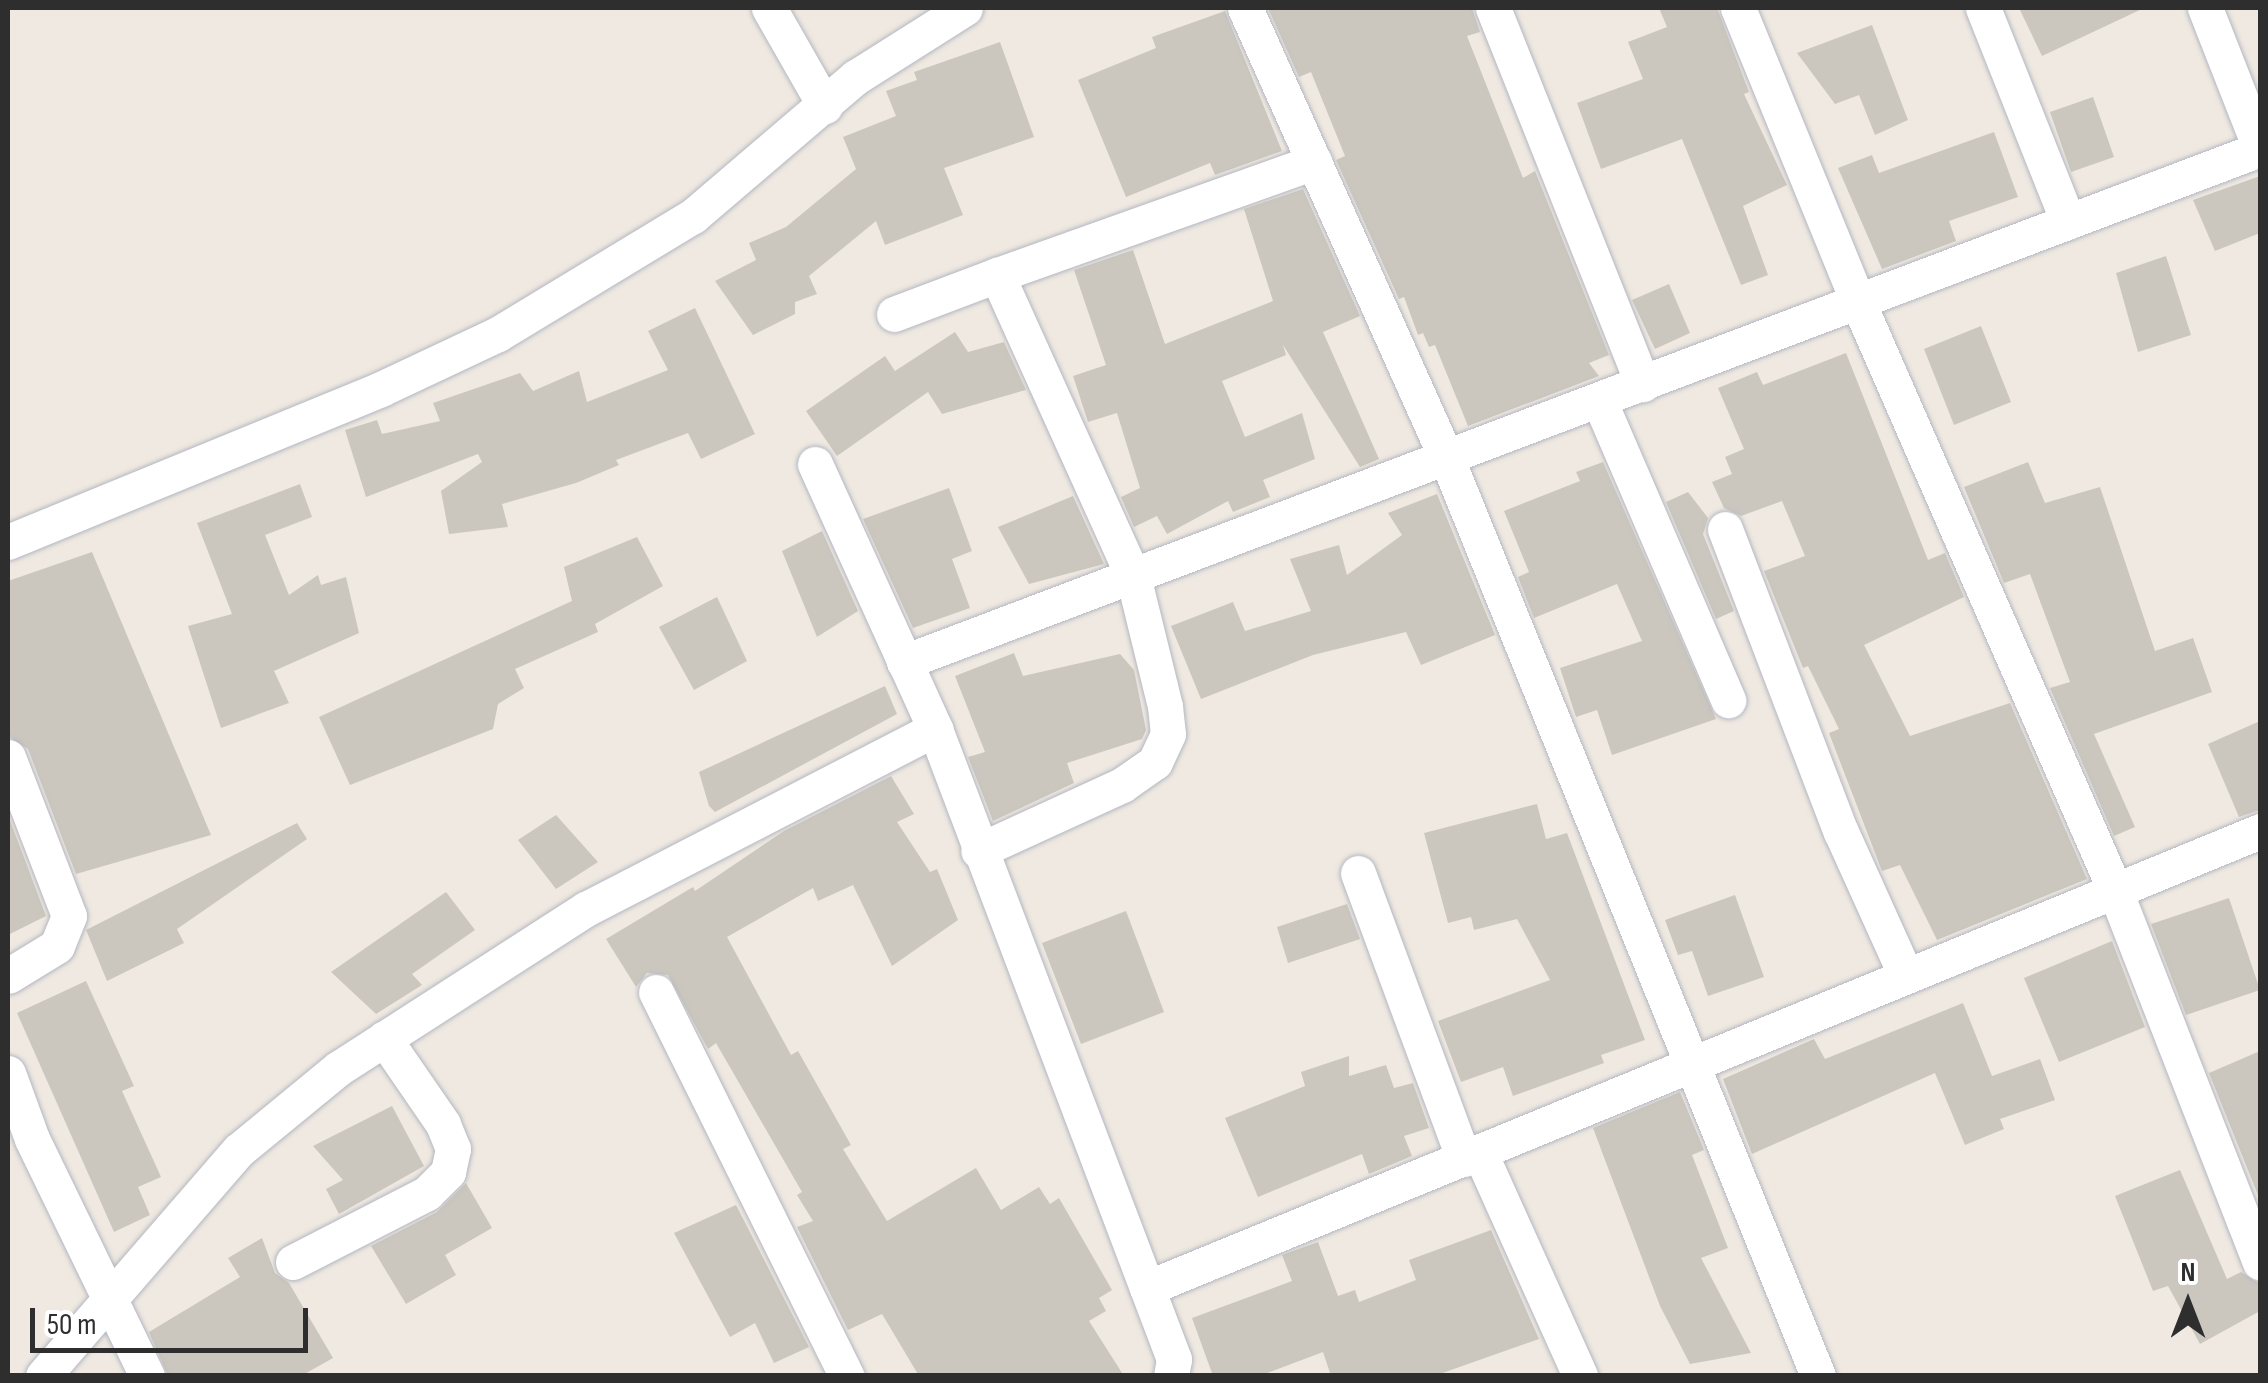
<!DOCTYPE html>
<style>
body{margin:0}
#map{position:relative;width:2268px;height:1383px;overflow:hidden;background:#efe9e1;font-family:"Sofia Sans Condensed",sans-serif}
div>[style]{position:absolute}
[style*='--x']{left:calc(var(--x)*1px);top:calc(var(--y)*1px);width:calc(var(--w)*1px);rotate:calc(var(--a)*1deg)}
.building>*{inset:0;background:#cbc7bf}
.roads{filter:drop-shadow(0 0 2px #b4b7c1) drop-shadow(0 0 2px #b4b7c1)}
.street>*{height:35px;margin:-17.5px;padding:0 17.5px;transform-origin:17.5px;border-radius:17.5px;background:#fff}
span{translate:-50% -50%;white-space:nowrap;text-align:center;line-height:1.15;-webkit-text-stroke:8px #fff;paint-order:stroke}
.frame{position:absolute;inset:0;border:10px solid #2e2e2e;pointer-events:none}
.north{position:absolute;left:2138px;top:1253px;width:100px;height:100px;-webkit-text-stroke:8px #fff;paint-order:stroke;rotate:0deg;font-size:28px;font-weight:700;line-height:40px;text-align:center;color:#2e2e2e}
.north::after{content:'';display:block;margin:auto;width:35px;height:45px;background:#2e2e2e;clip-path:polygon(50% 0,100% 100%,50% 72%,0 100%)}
.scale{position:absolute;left:30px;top:1308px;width:278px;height:45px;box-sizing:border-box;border:5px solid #2e2e2e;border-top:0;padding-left:12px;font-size:30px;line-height:35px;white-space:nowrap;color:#2e2e2e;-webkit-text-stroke:8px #fff;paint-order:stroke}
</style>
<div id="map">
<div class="building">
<i style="clip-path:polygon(1268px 8px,1472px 8px,1480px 32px,1467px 36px,1523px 178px,1535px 171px,1609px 355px,1589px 363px,1599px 376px,1468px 426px,1435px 345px,1429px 347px,1423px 333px,1418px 335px,1404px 297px,1399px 299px,1336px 160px,1345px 156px,1311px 72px,1299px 77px)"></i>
<i style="clip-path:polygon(1659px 8px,1717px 8px,1749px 92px,1744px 94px,1787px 185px,1743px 206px,1768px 275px,1741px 285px,1682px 139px,1601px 169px,1577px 103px,1643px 79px,1628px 42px,1667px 27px)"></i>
<i style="clip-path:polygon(2019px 8px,2144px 8px,2042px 56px)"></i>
<i style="clip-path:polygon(1225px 11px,1282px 151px,1215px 175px,1210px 163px,1126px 197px,1078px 80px,1156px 48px,1152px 37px)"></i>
<i style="clip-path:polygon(1872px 25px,1908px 120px,1875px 135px,1859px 95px,1835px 104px,1797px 53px)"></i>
<i style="clip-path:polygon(1000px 42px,1034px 137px,944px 168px,963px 215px,885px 245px,876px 221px,809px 276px,817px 294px,795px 302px,795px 314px,753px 335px,715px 281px,756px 260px,749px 243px,786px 227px,856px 169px,843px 137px,896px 116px,886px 91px,917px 80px,914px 72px)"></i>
<i style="clip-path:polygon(2093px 97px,2114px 157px,2071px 172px,2050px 112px)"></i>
<i style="clip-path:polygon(1994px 132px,2018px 197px,1949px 221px,1956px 241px,1882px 269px,1838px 168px,1872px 155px,1879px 173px)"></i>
<i style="clip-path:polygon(2260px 176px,2260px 233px,2215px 251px,2193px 200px)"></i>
<i style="clip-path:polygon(1303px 189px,1360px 316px,1323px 332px,1379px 459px,1360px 467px,1283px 345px,1286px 355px,1222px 381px,1245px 437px,1302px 413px,1315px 459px,1263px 480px,1270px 497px,1233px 512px,1228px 501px,1167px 534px,1157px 516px,1134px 527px,1121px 497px,1140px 488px,1117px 413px,1088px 422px,1073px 376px,1106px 365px,1074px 270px,1133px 250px,1165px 344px,1273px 301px,1244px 209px)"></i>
<i style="clip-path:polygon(2166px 256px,2191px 335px,2138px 352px,2116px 273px)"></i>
<i style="clip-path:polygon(1669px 284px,1690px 333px,1655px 349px,1632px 300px)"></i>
<i style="clip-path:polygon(695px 308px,755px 434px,701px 459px,688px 433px,616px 460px,619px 465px,576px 483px,502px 504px,508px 527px,449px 534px,441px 491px,482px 462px,478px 454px,366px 497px,345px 430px,377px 420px,382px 434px,440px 421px,433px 403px,520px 373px,533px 391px,579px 371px,587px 402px,668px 370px,648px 331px)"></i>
<i style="clip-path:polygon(1981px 326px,2011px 402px,1954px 425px,1924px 349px)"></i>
<i style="clip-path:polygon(955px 332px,968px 352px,1004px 342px,1026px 390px,942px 414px,928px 392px,837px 456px,806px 411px,885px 356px,895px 371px)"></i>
<i style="clip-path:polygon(1846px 353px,1928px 560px,1945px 553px,1964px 597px,1864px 645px,1910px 736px,2010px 703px,2087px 879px,1937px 940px,1900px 865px,1882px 871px,1829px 733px,1839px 729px,1808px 666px,1803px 668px,1764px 571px,1805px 556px,1782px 501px,1741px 516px,1724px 508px,1712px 482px,1732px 474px,1725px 457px,1744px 449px,1718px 388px,1757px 372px,1763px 385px)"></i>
<i style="clip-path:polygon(1603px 462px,1716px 719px,1612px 755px,1597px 710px,1576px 717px,1560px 668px,1642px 641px,1617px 584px,1534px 618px,1518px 577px,1529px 572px,1504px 511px,1580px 481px,1576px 472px)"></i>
<i style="clip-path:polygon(2028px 462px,2045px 503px,2100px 487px,2155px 651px,2193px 638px,2212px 692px,2094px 734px,2135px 827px,2114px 836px,2050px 688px,2070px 682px,2030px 574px,2004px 583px,1964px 487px)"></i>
<i style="clip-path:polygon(300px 484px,312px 517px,265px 535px,289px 595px,318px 575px,321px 585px,346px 577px,359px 633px,274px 671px,289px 703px,221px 728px,188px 626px,232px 614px,197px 523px)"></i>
<i style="clip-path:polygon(949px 488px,972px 551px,952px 559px,970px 608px,913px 628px,863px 519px)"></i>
<i style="clip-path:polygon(1688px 492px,1708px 518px,1703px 534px,1734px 611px,1716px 619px,1666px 502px)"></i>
<i style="clip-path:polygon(1437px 494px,1495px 635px,1421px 665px,1406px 632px,1313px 655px,1201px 699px,1171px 626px,1233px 602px,1245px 631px,1311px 611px,1290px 559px,1339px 545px,1347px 575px,1402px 535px,1388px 513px)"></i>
<i style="clip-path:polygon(1073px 496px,1104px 564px,1029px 584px,998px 527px)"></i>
<i style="clip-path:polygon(822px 531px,858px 611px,817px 637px,782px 551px)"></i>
<i style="clip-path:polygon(637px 537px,663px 586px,595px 624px,598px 632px,515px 669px,524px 688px,498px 704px,493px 729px,350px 785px,319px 717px,572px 601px,564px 567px)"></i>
<i style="clip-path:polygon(92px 552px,211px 835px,76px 874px,28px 749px,8px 736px,8px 581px)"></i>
<i style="clip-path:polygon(717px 597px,747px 661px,694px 690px,659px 627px)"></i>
<i style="clip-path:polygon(1014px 653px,1023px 676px,1120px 654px,1134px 670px,1146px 730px,1142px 739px,1067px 763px,1074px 783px,993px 821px,968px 757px,985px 752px,955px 676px)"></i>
<i style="clip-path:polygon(885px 686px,897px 714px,715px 812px,709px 806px,699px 772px)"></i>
<i style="clip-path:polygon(2260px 721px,2260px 810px,2239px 817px,2208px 744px)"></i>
<i style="clip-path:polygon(891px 776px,914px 814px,897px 822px,930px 872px,937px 869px,958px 920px,892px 966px,853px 885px,818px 901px,813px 888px,727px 937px,791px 1055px,798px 1051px,851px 1145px,843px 1149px,887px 1221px,976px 1168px,1001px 1210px,1039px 1187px,1050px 1204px,1059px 1198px,1112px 1290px,1099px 1298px,1106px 1311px,1089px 1321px,1124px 1376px,919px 1376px,882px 1314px,848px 1330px,797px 1227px,813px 1221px,797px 1195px,802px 1192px,716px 1043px,708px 1049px,668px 975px,647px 973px,636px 987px,606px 939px,693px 887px,695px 891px,784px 831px)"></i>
<i style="clip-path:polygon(1537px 804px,1546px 839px,1567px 833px,1645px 1040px,1601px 1055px,1604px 1063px,1513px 1096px,1503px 1067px,1461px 1082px,1438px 1021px,1550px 980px,1517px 919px,1474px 930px,1471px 917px,1448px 923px,1424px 833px)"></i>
<i style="clip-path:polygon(8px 815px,46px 916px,8px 935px)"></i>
<i style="clip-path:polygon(556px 815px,598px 862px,556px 889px,518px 840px)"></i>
<i style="clip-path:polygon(297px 823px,307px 839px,177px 929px,184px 943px,107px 981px,86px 930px)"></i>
<i style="clip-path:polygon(446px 892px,475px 930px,412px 974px,422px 985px,376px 1014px,331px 972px)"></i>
<i style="clip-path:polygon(1735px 895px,1764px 977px,1708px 996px,1692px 951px,1678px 955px,1665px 920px)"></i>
<i style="clip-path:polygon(2229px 898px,2260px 990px,2186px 1015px,2151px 924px)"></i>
<i style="clip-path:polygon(1347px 904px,1360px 939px,1288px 963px,1277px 927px)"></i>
<i style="clip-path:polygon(1126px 911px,1164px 1012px,1081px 1044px,1042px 943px)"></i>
<i style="clip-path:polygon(2112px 941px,2145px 1027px,2059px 1062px,2024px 978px)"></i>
<i style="clip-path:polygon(86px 981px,134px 1086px,122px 1091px,161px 1177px,138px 1187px,150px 1215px,114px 1232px,17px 1013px)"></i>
<i style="clip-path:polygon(1963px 1003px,1992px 1076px,2040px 1059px,2055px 1100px,2000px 1119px,2004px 1129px,1965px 1145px,1935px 1073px,1752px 1154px,1723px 1079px,1814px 1039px,1825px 1059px)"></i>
<i style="clip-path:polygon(2260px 1051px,2260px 1200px,2209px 1073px)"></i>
<i style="clip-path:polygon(1349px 1056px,1349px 1076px,1386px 1065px,1394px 1088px,1413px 1083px,1429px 1128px,1404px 1136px,1412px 1156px,1369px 1174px,1362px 1154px,1258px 1197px,1225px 1118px,1305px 1086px,1301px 1072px)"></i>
<i style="clip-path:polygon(1680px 1092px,1704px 1150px,1692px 1155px,1728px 1248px,1701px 1258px,1751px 1353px,1690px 1364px,1660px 1306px,1593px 1128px)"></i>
<i style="clip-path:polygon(392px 1106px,424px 1166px,339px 1214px,326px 1189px,343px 1180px,313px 1146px)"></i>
<i style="clip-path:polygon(2180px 1170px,2227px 1279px,2241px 1272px,2260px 1284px,2260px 1311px,2200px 1344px,2168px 1286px,2153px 1291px,2115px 1196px)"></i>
<i style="clip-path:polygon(466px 1183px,492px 1228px,445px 1255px,456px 1275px,406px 1304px,371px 1246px,437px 1212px)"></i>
<i style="clip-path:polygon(736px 1205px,809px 1347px,774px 1363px,755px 1323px,730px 1337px,674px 1233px)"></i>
<i style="clip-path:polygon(1491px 1230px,1539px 1339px,1434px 1376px,1331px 1376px,1323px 1352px,1259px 1376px,1213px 1376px,1192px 1318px,1292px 1281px,1282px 1255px,1318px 1242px,1338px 1296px,1355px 1290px,1359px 1302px,1416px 1280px,1409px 1260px)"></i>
<i style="clip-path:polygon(262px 1238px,275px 1273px,289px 1283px,333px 1358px,301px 1376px,168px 1376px,149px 1332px,240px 1277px,228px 1258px)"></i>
</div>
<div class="roads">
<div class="street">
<i style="--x:769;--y:8;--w:113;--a:60.3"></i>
<i style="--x:1245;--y:8;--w:494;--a:65.9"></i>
<i style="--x:1447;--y:459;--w:989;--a:67.97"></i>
<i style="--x:1493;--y:8;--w:405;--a:68.3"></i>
<i style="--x:1738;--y:8;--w:318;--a:67.8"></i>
<i style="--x:1858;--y:302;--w:639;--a:66.4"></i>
<i style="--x:2114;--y:888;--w:402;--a:68.7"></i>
<i style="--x:1983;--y:8;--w:230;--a:68.3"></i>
<i style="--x:2205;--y:8;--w:150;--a:68.6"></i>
<i style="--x:997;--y:275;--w:337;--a:-19.6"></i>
<i style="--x:894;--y:314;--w:110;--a:-20.7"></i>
<i style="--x:997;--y:275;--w:330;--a:65.7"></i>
<i style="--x:1133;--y:576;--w:134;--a:76.2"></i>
<i style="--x:1165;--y:706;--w:28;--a:84"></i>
<i style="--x:1168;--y:734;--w:31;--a:115"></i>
<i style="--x:1155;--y:762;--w:40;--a:145.1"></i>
<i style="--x:1122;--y:785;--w:158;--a:155.4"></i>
<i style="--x:1599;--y:400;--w:327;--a:66.7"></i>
<i style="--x:815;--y:464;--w:291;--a:65.6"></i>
<i style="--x:935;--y:729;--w:674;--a:69.23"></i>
<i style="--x:1174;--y:1359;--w:17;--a:100"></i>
<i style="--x:1725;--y:529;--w:324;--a:69.1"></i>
<i style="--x:1841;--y:832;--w:156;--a:65.7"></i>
<i style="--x:8;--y:542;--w:403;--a:-22.3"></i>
<i style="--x:381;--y:389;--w:129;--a:-25.2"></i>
<i style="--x:498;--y:334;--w:228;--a:-31.2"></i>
<i style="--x:693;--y:216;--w:214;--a:-40.5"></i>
<i style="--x:856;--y:77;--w:129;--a:-32.3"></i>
<i style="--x:904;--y:662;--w:1450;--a:-20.72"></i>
<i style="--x:8;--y:757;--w:170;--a:69"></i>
<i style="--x:69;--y:916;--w:32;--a:112"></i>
<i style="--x:57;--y:946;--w:57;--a:148.5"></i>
<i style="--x:1358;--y:873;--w:305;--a:69.7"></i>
<i style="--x:656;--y:992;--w:429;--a:63.6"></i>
<i style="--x:8;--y:1073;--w:70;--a:70"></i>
<i style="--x:32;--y:1139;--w:263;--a:64.1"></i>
<i style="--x:1480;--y:1153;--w:244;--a:65.8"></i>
<i style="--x:293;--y:1262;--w:151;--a:-27.2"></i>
<i style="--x:427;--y:1193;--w:30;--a:-45"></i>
<i style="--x:448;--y:1172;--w:24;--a:-78"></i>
<i style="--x:453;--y:1149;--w:27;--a:-112"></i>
<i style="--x:443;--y:1124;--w:104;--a:-124.5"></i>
<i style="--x:1147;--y:1288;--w:1203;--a:-22.32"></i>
<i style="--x:43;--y:1376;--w:299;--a:-49.1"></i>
<i style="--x:239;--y:1150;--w:129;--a:-39.4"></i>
<i style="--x:339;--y:1068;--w:294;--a:-32.8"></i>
<i style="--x:586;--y:909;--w:393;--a:-27.3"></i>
</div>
</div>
<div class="frame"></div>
<div class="north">N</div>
<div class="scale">50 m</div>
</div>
